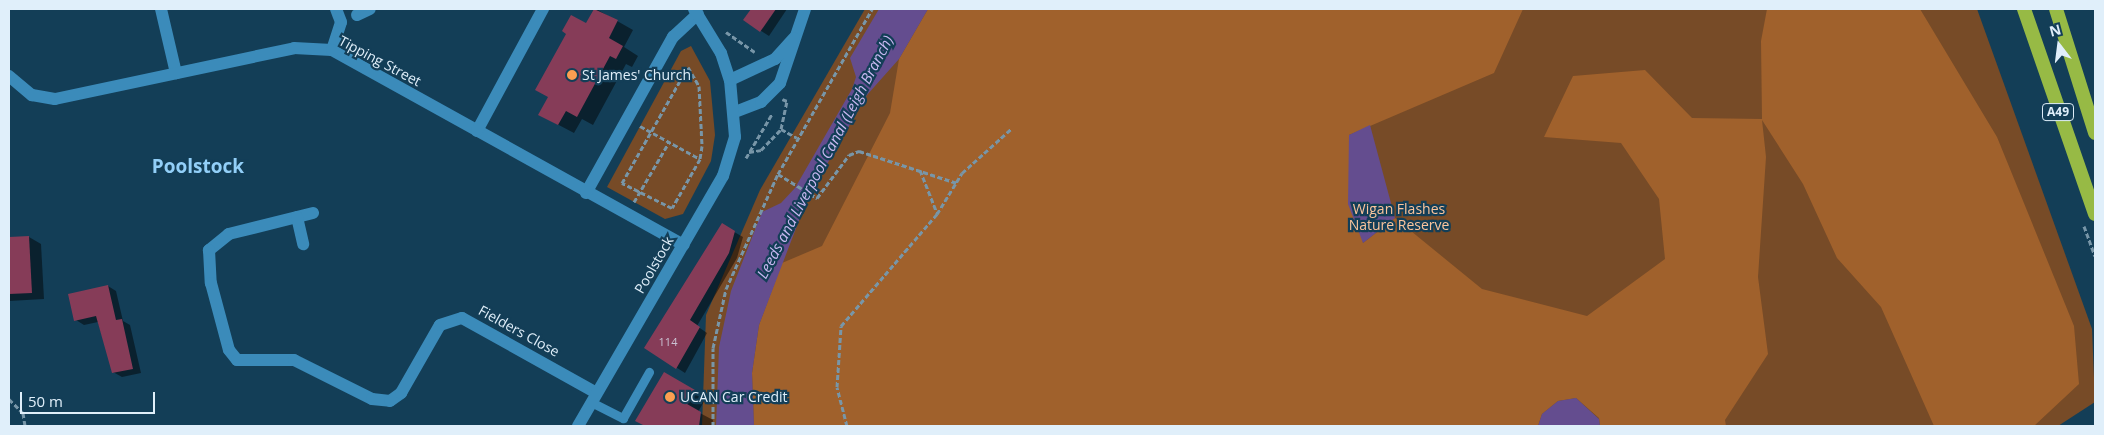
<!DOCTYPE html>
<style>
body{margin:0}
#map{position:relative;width:2104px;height:435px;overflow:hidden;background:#133e57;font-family:"Open Sans",sans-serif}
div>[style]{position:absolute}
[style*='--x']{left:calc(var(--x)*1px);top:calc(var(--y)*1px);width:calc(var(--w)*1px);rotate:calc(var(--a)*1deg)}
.green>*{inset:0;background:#774b27}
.forest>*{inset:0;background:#a0612c}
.water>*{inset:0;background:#644d8f}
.shadow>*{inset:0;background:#0007}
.building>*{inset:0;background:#863c58}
.path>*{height:3px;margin-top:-1.5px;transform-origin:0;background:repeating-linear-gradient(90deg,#7896a8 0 5px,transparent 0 7.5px)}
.service>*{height:9px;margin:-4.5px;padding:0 4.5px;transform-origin:4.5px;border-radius:4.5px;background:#3b8bba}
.minor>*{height:12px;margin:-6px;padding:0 6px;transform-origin:6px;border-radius:6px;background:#3b8bba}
.tertiary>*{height:12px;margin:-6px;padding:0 6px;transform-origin:6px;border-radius:6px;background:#3b8bba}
.secondary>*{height:12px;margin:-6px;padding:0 6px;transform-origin:6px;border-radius:6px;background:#3b8bba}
.trunk>*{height:14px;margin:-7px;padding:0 7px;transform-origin:7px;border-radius:7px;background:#97ba45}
.dots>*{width:14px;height:14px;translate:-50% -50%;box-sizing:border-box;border:2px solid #133e57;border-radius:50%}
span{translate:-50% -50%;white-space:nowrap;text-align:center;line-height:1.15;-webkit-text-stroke:4.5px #133e57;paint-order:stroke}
.number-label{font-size:11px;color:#cac2d2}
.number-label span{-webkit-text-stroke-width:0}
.shield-label span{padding:1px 4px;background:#133e57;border:1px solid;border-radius:4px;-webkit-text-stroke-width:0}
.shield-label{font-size:12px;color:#e0effa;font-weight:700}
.street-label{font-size:14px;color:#e0effa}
.poi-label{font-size:14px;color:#e0effa}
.left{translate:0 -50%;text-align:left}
.park-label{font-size:14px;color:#fbc59d}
.water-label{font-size:15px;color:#c9b8f1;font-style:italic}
.district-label{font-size:19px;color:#92cff8;font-weight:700}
.frame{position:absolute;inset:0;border:10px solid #e0effa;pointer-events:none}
.north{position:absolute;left:2034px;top:20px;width:50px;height:50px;-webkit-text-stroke:4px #133e57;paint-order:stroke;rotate:345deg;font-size:14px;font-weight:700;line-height:20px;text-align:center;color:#e0effa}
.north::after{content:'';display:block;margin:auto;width:18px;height:22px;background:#e0effa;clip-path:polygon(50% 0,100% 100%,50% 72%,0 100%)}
.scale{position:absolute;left:20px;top:392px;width:135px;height:22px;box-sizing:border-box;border:2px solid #e0effa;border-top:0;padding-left:6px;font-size:15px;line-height:18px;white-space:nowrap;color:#e0effa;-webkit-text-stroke:4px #133e57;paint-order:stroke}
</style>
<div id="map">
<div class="green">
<i style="clip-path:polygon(865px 9px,1977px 9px,2092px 329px,2095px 402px,2058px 426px,702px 426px,706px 315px,760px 190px)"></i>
<i style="clip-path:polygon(691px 46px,710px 81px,715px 135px,711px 161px,683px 214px,665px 219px,607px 187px,681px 51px)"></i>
</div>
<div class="forest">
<i style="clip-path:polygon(928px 9px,1523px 9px,1494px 73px,1349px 135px,1363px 243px,1395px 218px,1482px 289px,1587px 316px,1665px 259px,1659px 199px,1621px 143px,1544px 137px,1573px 76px,1645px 70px,1692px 118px,1762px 119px,1761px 41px,1767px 9px,1920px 9px,1997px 137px,2074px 326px,2079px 384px,2034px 426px,1934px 426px,1881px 307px,1837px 258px,1803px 184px,1762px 120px,1766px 157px,1758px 277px,1768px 354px,1725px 420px,1726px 426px,1600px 426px,1599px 418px,1576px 398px,1558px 401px,1542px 414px,1538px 426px,754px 426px,752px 373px,759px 325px,782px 263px,822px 246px,890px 113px,899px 59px)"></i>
</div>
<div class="water">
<i style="clip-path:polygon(879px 9px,928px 9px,899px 59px,867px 95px,808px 197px,759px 325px,752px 373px,754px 426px,716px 426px,719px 347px,731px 291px,762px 212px,781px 203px,795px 188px,852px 89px,856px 77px,850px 58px)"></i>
<i style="clip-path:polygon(1370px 125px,1395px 218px,1363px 243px,1348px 204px,1349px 135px)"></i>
<i style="clip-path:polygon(1576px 398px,1599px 419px,1600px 426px,1538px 426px,1542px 414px,1558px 401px)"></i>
</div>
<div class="shadow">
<i style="clip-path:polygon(596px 9px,633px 30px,624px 47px,638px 56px,632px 67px,626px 64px,593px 125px,582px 119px,574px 133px,555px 123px)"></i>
<i style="clip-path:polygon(753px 9px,787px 9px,769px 36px,744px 20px)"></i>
<i style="clip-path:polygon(722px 225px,743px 237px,737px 258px,697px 326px,707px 333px,685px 373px,646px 348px)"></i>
<i style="clip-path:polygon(29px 237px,41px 244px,44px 299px,9px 301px,9px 238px)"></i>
<i style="clip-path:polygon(108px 286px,116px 291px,123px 321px,130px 325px,141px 373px,122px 377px,113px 372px,98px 322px,84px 325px,76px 320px)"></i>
<i style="clip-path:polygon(664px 374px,706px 398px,698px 412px,713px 420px,712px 426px,647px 426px,637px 420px)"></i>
</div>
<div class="building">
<i style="clip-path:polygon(594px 9px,618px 20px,609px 38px,623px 46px,616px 59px,610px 56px,577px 117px,566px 111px,558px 125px,538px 115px,548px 97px,535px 90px,566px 34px,562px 31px,571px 15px,586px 23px)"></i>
<i style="clip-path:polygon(751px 9px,776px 9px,760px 32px,743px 20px)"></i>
<i style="clip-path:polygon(722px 223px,735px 231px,729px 253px,690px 320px,700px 327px,676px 369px,644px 348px)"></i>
<i style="clip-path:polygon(29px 236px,32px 293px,9px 294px,9px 237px)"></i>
<i style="clip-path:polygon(108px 285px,116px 320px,122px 319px,133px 369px,112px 373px,96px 316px,74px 321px,68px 294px)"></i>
<i style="clip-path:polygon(664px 372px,695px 390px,687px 404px,701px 412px,699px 426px,645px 426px,635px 421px)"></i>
</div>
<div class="path">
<i style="--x:726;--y:32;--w:35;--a:35"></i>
<i style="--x:688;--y:67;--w:22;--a:60"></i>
<i style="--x:699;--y:86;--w:60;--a:87.1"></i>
<i style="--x:702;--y:146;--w:13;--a:99"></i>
<i style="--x:700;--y:159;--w:56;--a:119.7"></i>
<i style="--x:672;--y:208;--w:56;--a:-153.4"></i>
<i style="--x:622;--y:183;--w:133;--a:-60.4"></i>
<i style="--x:640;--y:126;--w:68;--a:28.8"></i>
<i style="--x:781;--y:129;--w:18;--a:29"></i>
<i style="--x:749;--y:152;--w:12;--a:-9"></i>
<i style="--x:761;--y:150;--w:29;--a:-46"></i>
<i style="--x:781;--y:129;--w:29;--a:-78"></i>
<i style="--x:787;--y:101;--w:5;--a:-158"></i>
<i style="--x:746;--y:158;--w:51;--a:-59.4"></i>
<i style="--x:920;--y:170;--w:46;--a:68.4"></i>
<i style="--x:778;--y:174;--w:46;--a:31.6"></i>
<i style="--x:817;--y:198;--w:54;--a:-53.3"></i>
<i style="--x:849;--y:155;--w:11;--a:-22"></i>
<i style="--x:859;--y:151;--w:103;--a:18.1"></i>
<i style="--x:634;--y:202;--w:69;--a:-59.7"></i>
<i style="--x:2084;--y:226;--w:32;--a:70"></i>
<i style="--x:9;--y:399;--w:20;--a:45"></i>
<i style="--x:23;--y:413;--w:13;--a:81"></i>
<i style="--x:713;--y:426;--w:78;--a:-90"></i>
<i style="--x:713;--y:348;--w:60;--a:-77.6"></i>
<i style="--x:726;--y:289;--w:126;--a:-65.7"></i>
<i style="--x:778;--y:174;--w:190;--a:-60.3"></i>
<i style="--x:847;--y:426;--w:40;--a:-104.4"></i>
<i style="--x:837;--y:387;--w:61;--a:-86.2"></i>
<i style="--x:841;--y:326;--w:148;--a:-49.4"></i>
<i style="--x:937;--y:214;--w:48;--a:-58.6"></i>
<i style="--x:962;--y:173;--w:66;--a:-41.9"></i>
</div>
<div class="service">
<i style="--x:591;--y:402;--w:36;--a:27"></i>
<i style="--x:623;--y:418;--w:53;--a:-60.5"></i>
</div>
<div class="minor">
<i style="--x:161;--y:9;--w:66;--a:76.8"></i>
<i style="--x:357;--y:15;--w:14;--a:-25"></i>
<i style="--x:332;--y:50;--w:29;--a:-72"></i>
<i style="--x:341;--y:22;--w:14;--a:-111"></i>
<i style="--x:9;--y:76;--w:30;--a:40"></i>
<i style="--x:32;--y:95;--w:23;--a:10"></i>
<i style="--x:55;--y:99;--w:244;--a:-12"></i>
<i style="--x:294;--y:48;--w:38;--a:3"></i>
<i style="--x:332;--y:50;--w:402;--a:29"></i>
<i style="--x:477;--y:131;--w:139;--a:-61.6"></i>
<i style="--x:586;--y:193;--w:179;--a:-60.9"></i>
<i style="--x:673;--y:37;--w:34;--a:-43"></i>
<i style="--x:313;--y:213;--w:87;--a:166"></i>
<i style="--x:229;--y:234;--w:26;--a:141"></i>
<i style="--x:209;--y:250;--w:33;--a:87"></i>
<i style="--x:211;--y:283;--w:69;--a:75"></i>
<i style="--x:229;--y:350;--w:13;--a:51"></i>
<i style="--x:237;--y:360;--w:57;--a:0"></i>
<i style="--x:294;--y:360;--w:87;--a:26.6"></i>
<i style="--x:372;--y:399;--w:18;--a:6"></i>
<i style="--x:390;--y:401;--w:14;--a:-36"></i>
<i style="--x:401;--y:393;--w:78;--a:-60.2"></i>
<i style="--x:440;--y:325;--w:23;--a:-18"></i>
<i style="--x:462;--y:318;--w:154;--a:29.1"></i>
<i style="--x:297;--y:217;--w:28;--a:77"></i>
</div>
<div class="tertiary">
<i style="--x:694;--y:9;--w:52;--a:58.5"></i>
<i style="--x:721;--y:53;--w:28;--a:72"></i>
</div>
<div class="secondary">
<i style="--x:735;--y:112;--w:28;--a:-21"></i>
<i style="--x:761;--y:102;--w:27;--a:-45"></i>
<i style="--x:780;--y:83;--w:78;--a:-71.3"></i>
<i style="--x:578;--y:426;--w:289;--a:-59.9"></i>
<i style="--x:723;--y:176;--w:41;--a:-72.9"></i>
<i style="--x:735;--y:137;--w:57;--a:-95"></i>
<i style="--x:730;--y:80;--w:50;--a:-25"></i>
<i style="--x:775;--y:59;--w:28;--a:-48"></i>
</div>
<div class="trunk">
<i style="--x:2024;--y:9;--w:217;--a:70.9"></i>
<i style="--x:2056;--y:9;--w:130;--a:72.5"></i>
</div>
<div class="dots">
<i style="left:572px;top:75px;background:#fb9e51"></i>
<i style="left:670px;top:397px;background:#fb9e51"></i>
</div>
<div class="number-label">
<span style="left:668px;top:342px">114</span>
</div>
<div class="shield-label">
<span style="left:2058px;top:112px">A49</span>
</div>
<div class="street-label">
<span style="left:380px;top:61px;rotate:28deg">Tipping Street</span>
<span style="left:654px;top:265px;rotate:-60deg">Poolstock</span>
<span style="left:519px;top:331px;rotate:29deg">Fielders Close</span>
</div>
<div class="poi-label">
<span class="left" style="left:582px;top:75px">St James' Church</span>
<span class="left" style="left:680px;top:397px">UCAN Car Credit</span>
</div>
<div class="park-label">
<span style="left:1399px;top:217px">Wigan Flashes<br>Nature Reserve</span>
</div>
<div class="water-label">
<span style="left:825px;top:157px;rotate:-62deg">Leeds and Liverpool Canal (Leigh Branch)</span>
</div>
<div class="district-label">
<span style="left:198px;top:167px">Poolstock</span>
</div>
<div class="frame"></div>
<div class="north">N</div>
<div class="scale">50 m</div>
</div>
